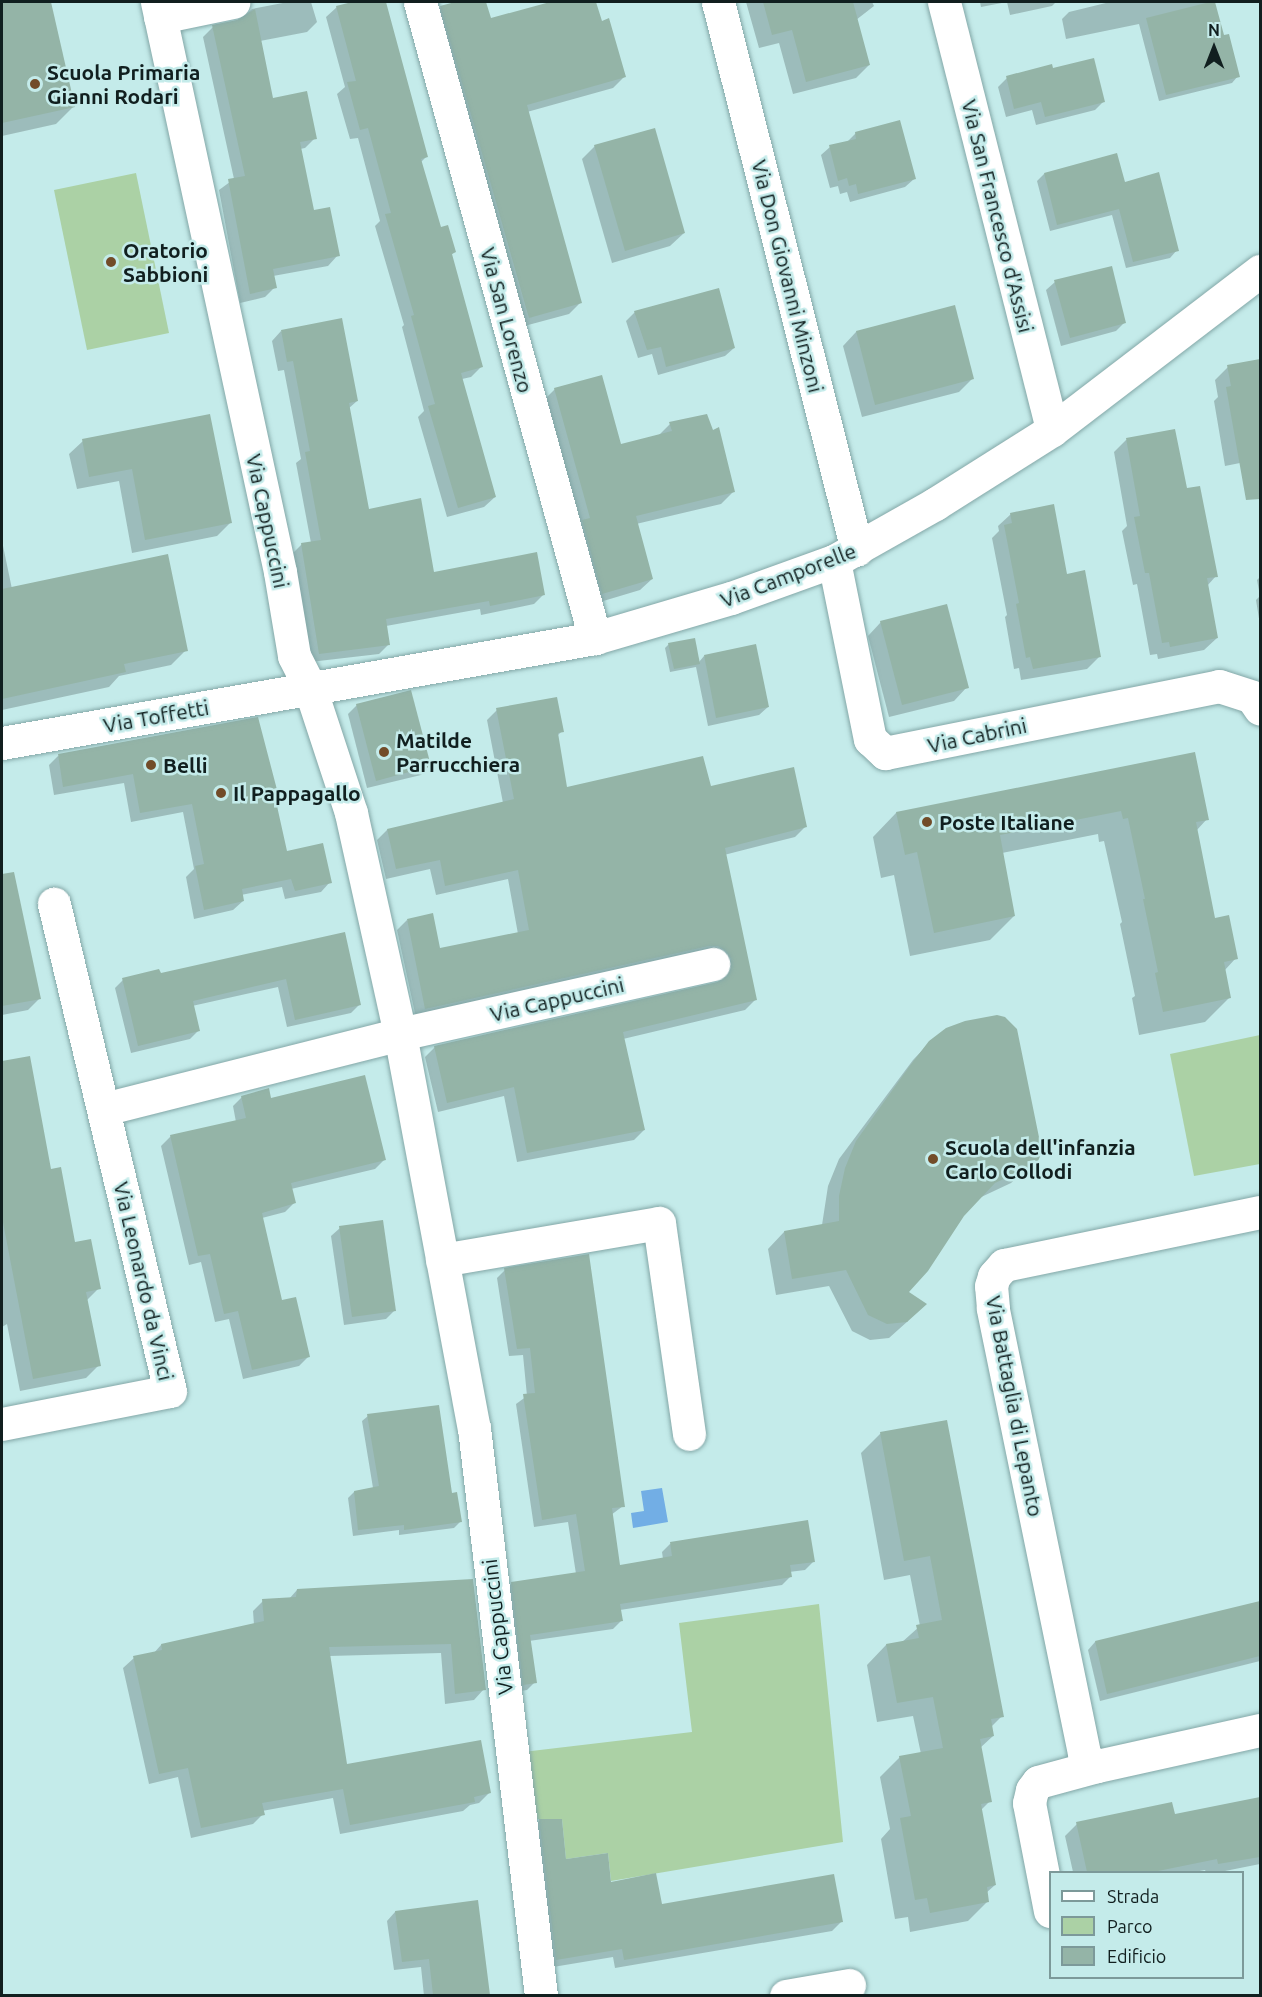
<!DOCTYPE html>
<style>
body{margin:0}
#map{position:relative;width:1262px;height:1997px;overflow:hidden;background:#c4ebea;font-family:Ubuntu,sans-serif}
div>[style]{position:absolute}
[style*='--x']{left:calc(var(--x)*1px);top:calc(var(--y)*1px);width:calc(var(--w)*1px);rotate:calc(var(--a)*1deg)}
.green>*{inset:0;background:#abd1a5}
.water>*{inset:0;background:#72aee5}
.shadow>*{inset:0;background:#0003}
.building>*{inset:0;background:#94b4a7}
.roads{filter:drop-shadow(0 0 2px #83a7a7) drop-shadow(0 0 2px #83a7a7)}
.minor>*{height:33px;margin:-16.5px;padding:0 16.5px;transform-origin:16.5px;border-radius:16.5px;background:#fff}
.dots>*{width:16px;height:16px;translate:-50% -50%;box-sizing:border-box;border:3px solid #c4ebea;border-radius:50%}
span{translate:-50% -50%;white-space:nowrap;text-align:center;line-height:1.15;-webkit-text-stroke:5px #c4ebea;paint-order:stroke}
.poi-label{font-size:21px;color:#111f1f;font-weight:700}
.left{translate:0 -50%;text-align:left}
.street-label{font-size:21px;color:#111f1f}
.frame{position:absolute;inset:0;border:3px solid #111f1f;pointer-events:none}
.legend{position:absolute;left:1049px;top:1871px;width:195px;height:108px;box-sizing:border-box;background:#c4ebea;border:2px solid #7c9999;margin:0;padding:8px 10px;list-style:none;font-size:18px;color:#111f1f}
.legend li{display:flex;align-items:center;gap:12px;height:30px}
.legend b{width:30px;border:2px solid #7c9999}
.north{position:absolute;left:1184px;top:18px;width:60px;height:60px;-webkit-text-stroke:4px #c4ebea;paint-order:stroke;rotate:0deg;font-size:16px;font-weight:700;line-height:24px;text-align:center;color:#111f1f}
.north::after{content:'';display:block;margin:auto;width:21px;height:27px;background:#111f1f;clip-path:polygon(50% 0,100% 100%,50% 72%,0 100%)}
</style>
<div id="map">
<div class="green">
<i style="clip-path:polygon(136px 173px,169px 333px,87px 350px,54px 190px)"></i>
<i style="clip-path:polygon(1260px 1035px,1260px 1164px,1194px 1176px,1170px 1054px)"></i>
<i style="clip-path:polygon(819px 1604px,843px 1842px,611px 1881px,608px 1853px,566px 1859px,562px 1819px,532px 1819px,523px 1752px,692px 1732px,679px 1623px)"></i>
</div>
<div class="water">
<i style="clip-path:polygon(662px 1488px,668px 1522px,633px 1528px,631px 1513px,644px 1511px,641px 1491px)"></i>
</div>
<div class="shadow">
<i style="clip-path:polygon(2px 2px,50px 2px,73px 107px,56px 124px,2px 136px)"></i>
<i style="clip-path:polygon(288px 2px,311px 2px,317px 22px,307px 32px,260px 41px,272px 100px,315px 138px,305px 148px,300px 149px,312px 212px,338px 255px,328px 266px,273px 276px,275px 287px,265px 297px,240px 303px,219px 190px,234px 179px,203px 37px,213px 27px,241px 19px,252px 9px)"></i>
<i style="clip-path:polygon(357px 2px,384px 2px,426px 157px,421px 162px,440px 229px,454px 252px,451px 255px,481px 367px,471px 377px,462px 379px,495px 497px,484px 507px,447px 517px,418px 417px,424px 411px,402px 327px,404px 325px,375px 226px,380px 221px,358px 138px,350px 139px,337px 94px,345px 87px,326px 17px,337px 7px)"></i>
<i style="clip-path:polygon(461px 2px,484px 2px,490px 20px,555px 2px,595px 2px,601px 22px,624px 77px,613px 88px,527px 112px,580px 303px,569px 314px,517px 328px,430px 18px,441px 7px)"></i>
<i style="clip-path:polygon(746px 2px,872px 2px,874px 6px,856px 20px,869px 65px,856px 78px,793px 94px,779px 43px,759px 48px)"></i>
<i style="clip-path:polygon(980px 2px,1056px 2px,1052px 6px,1010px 15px,1007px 2px,981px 7px)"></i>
<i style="clip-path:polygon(1110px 2px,1214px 2px,1223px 37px,1238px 76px,1232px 83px,1159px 101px,1139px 24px,1066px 39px,1062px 19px,1069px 12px)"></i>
<i style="clip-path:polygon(1052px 70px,1104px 101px,1095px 110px,1036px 125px,1032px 110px,1006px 117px,998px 87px,1007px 78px)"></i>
<i style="clip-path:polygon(856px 133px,914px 179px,905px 187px,850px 202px,847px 192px,840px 194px,838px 186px,830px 188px,821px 155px,830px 147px,847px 142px)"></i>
<i style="clip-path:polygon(595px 146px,684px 233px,670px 246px,612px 263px,582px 159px)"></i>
<i style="clip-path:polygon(1044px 174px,1124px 184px,1177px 250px,1170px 258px,1126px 268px,1112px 215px,1050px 231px,1037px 181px)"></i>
<i style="clip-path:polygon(1055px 282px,1125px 322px,1116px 331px,1061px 346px,1046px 290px)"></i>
<i style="clip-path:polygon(954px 307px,972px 379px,959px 392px,862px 417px,843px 346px,856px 332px)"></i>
<i style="clip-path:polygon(635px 312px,734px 348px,725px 356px,658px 375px,652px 354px,638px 358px,626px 321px)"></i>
<i style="clip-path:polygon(281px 331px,357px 401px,348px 409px,368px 511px,433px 574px,543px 595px,534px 604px,481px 615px,480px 609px,386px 626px,388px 645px,379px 654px,310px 662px,292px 554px,302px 544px,311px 543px,296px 463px,301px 459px,284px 370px,278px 371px,272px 341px)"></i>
<i style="clip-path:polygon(1260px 361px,1260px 459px,1225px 466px,1214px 401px,1218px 397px,1215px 380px,1228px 367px)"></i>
<i style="clip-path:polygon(555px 389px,620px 446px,658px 436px,670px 424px,706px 415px,733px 492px,721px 504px,636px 524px,652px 579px,640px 590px,590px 605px,543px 401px)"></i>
<i style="clip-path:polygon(1174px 430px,1186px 490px,1216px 576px,1207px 586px,1217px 638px,1204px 650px,1158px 659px,1157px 654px,1150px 655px,1137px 584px,1133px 585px,1122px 531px,1127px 526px,1114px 452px,1126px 440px)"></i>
<i style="clip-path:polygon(83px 441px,230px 523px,217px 536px,132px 553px,119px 481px,77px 489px,69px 454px)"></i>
<i style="clip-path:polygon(1011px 514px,1066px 575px,1099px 657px,1087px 669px,1021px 680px,1019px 668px,1014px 669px,1005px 617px,1007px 615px,992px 538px,999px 531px,998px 526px)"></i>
<i style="clip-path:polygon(2px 541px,12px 589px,186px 650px,171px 665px,119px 676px,109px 687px,2px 710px)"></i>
<i style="clip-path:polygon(1260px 577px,1260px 625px,1256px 600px,1260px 596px,1257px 580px)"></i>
<i style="clip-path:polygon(881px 622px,967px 687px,954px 701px,889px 717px,868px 636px)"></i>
<i style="clip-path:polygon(669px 644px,699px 662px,704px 656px,768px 707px,759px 715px,708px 726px,696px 667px,670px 672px,665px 648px)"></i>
<i style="clip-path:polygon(357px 705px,429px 766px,421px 775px,367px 788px,348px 714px)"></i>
<i style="clip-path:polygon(497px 710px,562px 731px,557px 736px,566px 789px,709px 788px,805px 827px,795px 837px,724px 855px,755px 1000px,745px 1010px,623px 1039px,644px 1130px,634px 1140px,517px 1162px,504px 1096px,438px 1112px,425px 1057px,435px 1047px,718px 984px,722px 980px,722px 970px,416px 1018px,397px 930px,407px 920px,439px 950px,518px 934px,508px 879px,436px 895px,430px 869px,386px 879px,377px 840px,387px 830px,503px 803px,487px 720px)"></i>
<i style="clip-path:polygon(1194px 753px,1207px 819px,1196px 831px,1214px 920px,1236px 958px,1224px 971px,1229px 998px,1205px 1022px,1139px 1035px,1132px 998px,1135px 996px,1120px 924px,1122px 922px,1104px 841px,1099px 842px,1098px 834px,1002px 853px,1014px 916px,990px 940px,910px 956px,894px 875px,881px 878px,873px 837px,896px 813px)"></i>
<i style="clip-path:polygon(58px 756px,280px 805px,276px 809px,286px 853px,330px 882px,321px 892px,285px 899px,282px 887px,241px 895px,243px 901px,233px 910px,194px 919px,186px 877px,194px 869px,183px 812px,131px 822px,124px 783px,54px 795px,49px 765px)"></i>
<i style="clip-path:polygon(12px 874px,39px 999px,28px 1010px,2px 1015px,2px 876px)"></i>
<i style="clip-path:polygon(344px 934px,359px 1005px,351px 1013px,287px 1027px,278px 987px,192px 1006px,198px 1031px,190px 1039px,131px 1053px,115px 988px,123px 980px,160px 975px)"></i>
<i style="clip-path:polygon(930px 1042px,1036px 1160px,1011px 1183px,977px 1199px,962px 1215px,907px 1292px,908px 1321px,889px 1338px,870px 1340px,852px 1331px,829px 1286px,776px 1295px,768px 1249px,784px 1232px,822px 1225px,828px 1186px,839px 1159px,913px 1060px)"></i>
<i style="clip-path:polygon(29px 1058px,49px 1170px,74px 1244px,99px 1288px,86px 1301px,99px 1365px,86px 1378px,20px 1391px,7px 1324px,2px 1327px,2px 1063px)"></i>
<i style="clip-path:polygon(242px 1097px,270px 1099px,384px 1160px,375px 1169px,291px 1189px,294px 1203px,285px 1212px,262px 1218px,281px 1302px,308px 1357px,299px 1366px,243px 1379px,229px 1319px,215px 1322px,201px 1262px,189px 1265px,161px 1146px,171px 1136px,236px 1122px,233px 1106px)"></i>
<i style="clip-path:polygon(340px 1228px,394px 1311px,386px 1319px,344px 1325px,331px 1236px)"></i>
<i style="clip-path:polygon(505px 1270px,623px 1506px,611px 1515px,619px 1567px,663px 1559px,662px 1552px,670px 1544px,813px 1562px,805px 1570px,789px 1572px,790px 1577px,782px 1585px,620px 1610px,621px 1621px,613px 1629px,529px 1641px,535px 1682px,527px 1690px,515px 1692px,504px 1591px,512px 1583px,576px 1574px,568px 1522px,534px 1527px,516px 1404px,527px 1396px,523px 1355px,509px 1356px,497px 1278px)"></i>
<i style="clip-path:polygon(368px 1416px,451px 1495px,460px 1522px,454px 1528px,399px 1535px,399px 1530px,353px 1536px,348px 1498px,354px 1492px,373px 1488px,362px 1421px)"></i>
<i style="clip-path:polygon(881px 1433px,1002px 1716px,991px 1727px,993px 1736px,980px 1748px,990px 1801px,980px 1811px,995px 1885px,986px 1893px,988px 1901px,968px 1921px,910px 1932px,908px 1917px,895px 1919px,881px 1839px,890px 1829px,880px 1777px,900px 1757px,921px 1754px,913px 1716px,877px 1722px,867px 1665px,886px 1645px,901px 1643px,920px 1626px,910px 1575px,884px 1580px,861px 1453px)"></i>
<i style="clip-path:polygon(472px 1580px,484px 1689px,474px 1700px,445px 1704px,441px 1653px,329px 1656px,346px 1766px,489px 1793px,479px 1803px,470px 1805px,463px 1811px,340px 1834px,333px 1798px,262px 1811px,263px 1814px,253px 1824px,191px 1838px,178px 1777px,149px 1784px,123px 1668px,134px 1658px,153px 1654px,161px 1645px,254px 1625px,253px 1611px,263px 1601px,289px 1599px,297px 1590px)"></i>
<i style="clip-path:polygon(1260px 1603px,1260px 1661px,1100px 1701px,1088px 1650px,1095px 1642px)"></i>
<i style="clip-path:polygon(1260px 1798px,1260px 1864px,1220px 1872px,1206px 1872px,1205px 1870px,1194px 1872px,1073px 1872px,1065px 1836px,1077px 1824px,1174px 1815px)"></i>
<i style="clip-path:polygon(540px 1820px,565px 1860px,610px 1884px,661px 1905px,841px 1922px,832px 1931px,615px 1968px,613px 1957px,547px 1968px,531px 1829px)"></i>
<i style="clip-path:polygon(477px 1901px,488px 1996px,424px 1996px,421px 1967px,394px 1970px,387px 1921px,395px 1912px)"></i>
</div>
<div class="building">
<i style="clip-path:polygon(2px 2px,51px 2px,75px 107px,2px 123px)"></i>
<i style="clip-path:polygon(352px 2px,386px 2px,428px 157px,421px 159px,441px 227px,448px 225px,456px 252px,452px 254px,483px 367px,461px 373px,496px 497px,458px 508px,428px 406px,435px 404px,411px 316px,414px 315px,385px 214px,391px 213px,368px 128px,360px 130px,347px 82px,356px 81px,336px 6px)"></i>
<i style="clip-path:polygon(455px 2px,486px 2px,491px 18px,550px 2px,596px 2px,602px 21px,609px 18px,626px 77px,527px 105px,582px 303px,529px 318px,440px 6px)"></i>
<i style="clip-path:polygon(763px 2px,853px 2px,870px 65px,806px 82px,792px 30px,772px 35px)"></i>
<i style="clip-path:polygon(1210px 2px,1215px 2px,1224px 35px,1229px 34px,1240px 77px,1166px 95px,1146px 18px)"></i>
<i style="clip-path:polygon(255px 9px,273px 98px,307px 91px,317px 139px,300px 142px,314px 210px,330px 207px,340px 256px,273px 269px,277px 288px,250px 294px,228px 179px,245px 176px,212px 25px,237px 20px)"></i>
<i style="clip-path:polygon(1094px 58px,1105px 102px,1045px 117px,1041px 102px,1014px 109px,1006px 76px,1052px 64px,1053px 68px)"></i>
<i style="clip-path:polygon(900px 120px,916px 179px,858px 194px,856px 184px,849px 186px,847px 178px,838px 181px,829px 145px,856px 139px,855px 132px)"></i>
<i style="clip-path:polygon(655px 128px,685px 233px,625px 251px,594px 145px)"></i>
<i style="clip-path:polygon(1117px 153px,1125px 182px,1159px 172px,1179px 251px,1133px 262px,1119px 209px,1057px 225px,1044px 173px)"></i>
<i style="clip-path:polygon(1112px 266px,1126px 323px,1070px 338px,1054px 280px)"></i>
<i style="clip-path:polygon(719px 288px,735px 348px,666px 367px,661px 347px,647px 350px,634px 311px)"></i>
<i style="clip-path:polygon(955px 305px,974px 379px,875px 405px,856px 331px)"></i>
<i style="clip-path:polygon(342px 318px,358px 401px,349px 403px,369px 509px,421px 498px,434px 572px,537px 552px,545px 595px,490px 606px,489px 601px,386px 619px,390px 645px,319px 654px,301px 543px,321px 540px,305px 452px,310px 451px,293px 361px,287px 362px,281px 330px)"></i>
<i style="clip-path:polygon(1260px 359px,1260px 499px,1246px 500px,1226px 387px,1231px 386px,1227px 365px)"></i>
<i style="clip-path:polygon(602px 375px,621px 444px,672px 431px,669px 422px,707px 414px,713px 430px,719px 427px,735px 492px,636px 516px,653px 579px,602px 594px,582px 520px,590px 518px,554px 388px)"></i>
<i style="clip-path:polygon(210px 414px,232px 523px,145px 540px,132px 469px,89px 477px,82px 439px)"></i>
<i style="clip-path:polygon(1175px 429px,1187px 488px,1200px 486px,1218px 577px,1207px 578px,1218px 638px,1170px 647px,1169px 642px,1162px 643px,1149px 573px,1145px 573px,1134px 517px,1140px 516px,1126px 438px)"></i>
<i style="clip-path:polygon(1054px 504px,1067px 574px,1085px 570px,1101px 657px,1033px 669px,1030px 657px,1026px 658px,1016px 604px,1019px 603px,1004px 525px,1012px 523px,1010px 513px)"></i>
<i style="clip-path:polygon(168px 554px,188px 651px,124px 664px,126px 672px,2px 699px,2px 589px)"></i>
<i style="clip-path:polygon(947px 604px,969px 688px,902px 705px,880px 621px)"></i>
<i style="clip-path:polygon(695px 638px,700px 664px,674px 669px,668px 643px)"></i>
<i style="clip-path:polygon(756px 644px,769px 707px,716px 718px,704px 655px)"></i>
<i style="clip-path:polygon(411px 690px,431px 766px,376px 781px,356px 704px)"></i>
<i style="clip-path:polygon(557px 697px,564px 732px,558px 733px,567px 787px,703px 756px,711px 786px,794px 767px,807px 827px,725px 848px,757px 1000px,623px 1032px,645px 1130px,527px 1153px,514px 1087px,447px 1103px,434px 1046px,717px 982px,726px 977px,731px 969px,731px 959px,726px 951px,718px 946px,709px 946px,425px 1009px,407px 919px,433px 913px,440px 948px,529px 930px,518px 870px,445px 886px,440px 860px,396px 869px,387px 829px,514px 799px,496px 708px)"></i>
<i style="clip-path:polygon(258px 717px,281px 805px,277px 806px,287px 851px,323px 843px,332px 883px,295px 891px,291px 879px,242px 889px,244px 901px,204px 910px,195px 866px,204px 864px,192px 804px,140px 813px,133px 774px,63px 787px,58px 754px)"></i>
<i style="clip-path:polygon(1195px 752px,1209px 820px,1196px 822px,1215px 918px,1229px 915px,1238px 959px,1224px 962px,1231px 998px,1163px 1012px,1155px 973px,1158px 972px,1143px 899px,1145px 899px,1128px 818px,1123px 819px,1121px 811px,1000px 835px,1015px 916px,934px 933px,917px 852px,905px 855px,896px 812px)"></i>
<i style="clip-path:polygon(14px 872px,41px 999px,2px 1006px,2px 874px)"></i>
<i style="clip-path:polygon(345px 932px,361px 1005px,295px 1020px,286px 979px,193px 1001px,200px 1031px,138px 1046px,122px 978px,159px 969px,161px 973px)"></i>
<i style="clip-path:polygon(997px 1015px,1005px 1017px,1017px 1029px,1042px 1152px,1038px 1161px,1030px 1167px,995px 1183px,964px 1216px,928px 1271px,909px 1292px,927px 1304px,907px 1322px,887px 1324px,868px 1315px,846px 1270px,792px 1279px,784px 1231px,839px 1221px,839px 1196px,845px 1168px,856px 1141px,909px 1067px,929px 1041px,946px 1028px,965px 1021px)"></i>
<i style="clip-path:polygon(30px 1056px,51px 1169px,61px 1167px,75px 1242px,91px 1239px,101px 1289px,86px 1292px,101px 1366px,33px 1379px,2px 1217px,2px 1061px)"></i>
<i style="clip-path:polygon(365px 1075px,386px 1160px,291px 1183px,296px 1203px,262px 1213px,282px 1300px,296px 1297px,310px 1357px,252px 1370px,238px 1311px,224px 1314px,210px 1254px,198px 1256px,170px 1135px,246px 1118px,241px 1096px,269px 1088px,271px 1098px)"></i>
<i style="clip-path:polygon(383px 1220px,396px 1311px,352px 1317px,339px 1226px)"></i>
<i style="clip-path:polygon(589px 1254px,625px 1507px,612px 1508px,620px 1565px,672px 1556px,670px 1542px,808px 1520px,815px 1562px,790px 1565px,792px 1577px,620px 1604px,623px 1621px,530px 1635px,537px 1683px,523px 1685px,511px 1582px,585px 1571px,576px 1514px,542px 1520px,523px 1394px,535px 1393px,530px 1348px,517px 1349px,504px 1268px)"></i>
<i style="clip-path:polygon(439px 1405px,452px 1493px,457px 1492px,462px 1522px,404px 1530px,404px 1525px,358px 1530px,354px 1491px,379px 1486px,367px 1414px)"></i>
<i style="clip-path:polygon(947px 1420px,1004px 1717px,991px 1719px,994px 1736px,980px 1739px,992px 1802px,981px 1804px,996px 1885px,987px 1887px,989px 1902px,930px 1913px,927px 1898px,915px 1900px,900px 1818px,911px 1816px,899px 1756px,943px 1748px,933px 1697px,897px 1703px,886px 1644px,919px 1638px,916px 1625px,942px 1620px,930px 1556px,904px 1561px,880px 1432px)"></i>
<i style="clip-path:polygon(473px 1579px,486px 1690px,455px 1694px,451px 1644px,329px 1647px,347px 1764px,481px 1740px,491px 1793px,474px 1797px,475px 1802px,350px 1825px,343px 1789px,262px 1803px,265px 1815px,201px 1828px,188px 1768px,159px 1774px,133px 1656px,162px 1650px,161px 1644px,264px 1621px,262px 1599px,296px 1597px,297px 1589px)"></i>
<i style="clip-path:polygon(1260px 1601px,1260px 1656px,1107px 1694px,1095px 1641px)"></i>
<i style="clip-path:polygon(1260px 1797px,1260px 1857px,1218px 1864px,1217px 1859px,1153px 1872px,1087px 1872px,1076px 1822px,1172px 1802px,1175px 1814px)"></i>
<i style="clip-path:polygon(539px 1819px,562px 1819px,566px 1859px,608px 1853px,611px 1882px,656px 1873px,662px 1904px,834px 1874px,843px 1922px,624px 1960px,622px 1949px,556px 1960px)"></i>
<i style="clip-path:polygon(478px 1900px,490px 1995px,433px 1995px,429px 1959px,402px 1962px,395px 1911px)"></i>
</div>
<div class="roads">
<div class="minor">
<i style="--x:157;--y:2;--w:583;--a:77.82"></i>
<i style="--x:280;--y:572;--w:85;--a:80.5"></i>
<i style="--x:294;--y:656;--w:36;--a:63"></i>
<i style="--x:310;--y:688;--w:132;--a:71.8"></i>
<i style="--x:351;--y:813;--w:226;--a:77.5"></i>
<i style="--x:400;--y:1034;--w:401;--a:79.4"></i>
<i style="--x:474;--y:1428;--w:572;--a:83.27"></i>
<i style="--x:420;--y:2;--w:660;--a:74.62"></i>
<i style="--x:718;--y:2;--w:565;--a:75.77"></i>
<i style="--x:944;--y:2;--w:441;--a:75.8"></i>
<i style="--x:160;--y:17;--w:75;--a:-11.6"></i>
<i style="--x:834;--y:561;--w:182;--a:78.6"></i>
<i style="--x:870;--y:739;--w:21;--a:43"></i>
<i style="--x:885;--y:753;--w:341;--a:-11.3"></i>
<i style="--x:1219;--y:686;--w:35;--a:18"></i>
<i style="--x:1252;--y:697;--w:14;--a:56"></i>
<i style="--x:2;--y:743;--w:602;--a:-10.04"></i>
<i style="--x:595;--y:638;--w:142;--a:-16.4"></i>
<i style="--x:731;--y:598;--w:109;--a:-19.8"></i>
<i style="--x:834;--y:561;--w:116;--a:-29.4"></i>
<i style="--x:935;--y:504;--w:138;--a:-32.3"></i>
<i style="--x:1052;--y:430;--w:262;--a:-37.4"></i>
<i style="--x:104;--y:1109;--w:305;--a:-14.2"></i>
<i style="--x:400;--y:1034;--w:321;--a:-12.6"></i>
<i style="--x:442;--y:1260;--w:220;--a:-9.7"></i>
<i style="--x:659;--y:1223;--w:213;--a:81.9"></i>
<i style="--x:2;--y:1424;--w:171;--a:-11.1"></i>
<i style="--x:170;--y:1391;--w:501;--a:-103.4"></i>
<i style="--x:1097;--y:1766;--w:10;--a:-151"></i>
<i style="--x:1088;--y:1761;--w:9;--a:-117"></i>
<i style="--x:1084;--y:1753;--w:454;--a:-101.6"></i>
<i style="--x:993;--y:1308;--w:22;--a:-95"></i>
<i style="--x:991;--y:1286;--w:10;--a:-73"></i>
<i style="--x:994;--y:1276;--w:15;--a:-48"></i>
<i style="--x:1004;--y:1265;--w:261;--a:-11.7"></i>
<i style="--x:1050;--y:1911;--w:110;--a:-101"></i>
<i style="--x:1029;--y:1803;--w:13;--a:-77"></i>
<i style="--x:1032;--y:1790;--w:10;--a:-53"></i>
<i style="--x:1038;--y:1782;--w:61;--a:-15.2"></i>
<i style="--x:1097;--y:1766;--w:167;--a:-12.5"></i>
<i style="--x:786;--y:1996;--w:64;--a:-9.9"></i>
</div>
</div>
<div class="dots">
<i style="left:35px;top:84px;background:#724c29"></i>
<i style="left:111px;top:262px;background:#724c29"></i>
<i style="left:384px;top:752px;background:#724c29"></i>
<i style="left:151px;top:765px;background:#724c29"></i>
<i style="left:221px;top:793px;background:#724c29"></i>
<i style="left:927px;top:822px;background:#724c29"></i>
<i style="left:933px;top:1159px;background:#724c29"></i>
</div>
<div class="poi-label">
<span class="left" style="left:47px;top:84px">Scuola Primaria<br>Gianni Rodari</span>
<span class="left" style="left:123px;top:262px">Oratorio<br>Sabbioni</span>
<span class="left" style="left:396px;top:752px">Matilde<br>Parrucchiera</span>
<span class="left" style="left:163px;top:765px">Belli</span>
<span class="left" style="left:233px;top:793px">Il Pappagallo</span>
<span class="left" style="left:939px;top:822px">Poste Italiane</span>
<span class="left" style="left:945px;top:1159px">Scuola dell'infanzia<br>Carlo Collodi</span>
</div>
<div class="street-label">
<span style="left:998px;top:216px;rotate:76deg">Via San Francesco d'Assisi</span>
<span style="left:788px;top:276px;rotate:76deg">Via Don Giovanni Minzoni</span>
<span style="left:507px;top:320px;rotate:75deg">Via San Lorenzo</span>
<span style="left:268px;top:521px;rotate:78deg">Via Cappuccini</span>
<span style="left:788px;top:575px;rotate:-21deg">Via Camporelle</span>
<span style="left:156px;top:716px;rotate:-10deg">Via Toffetti</span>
<span style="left:977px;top:735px;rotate:-12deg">Via Cabrini</span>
<span style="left:557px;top:999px;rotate:-13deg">Via Cappuccini</span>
<span style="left:144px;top:1281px;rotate:77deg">Via Leonardo da Vinci</span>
<span style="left:1015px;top:1406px;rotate:79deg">Via Battaglia di Lepanto</span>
<span style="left:497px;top:1627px;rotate:-97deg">Via Cappuccini</span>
</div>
<div class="frame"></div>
<ul class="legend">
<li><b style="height:8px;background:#fff"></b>Strada</li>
<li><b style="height:16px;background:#abd1a5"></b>Parco</li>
<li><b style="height:16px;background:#94b4a7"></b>Edificio</li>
</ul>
<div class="north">N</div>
</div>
